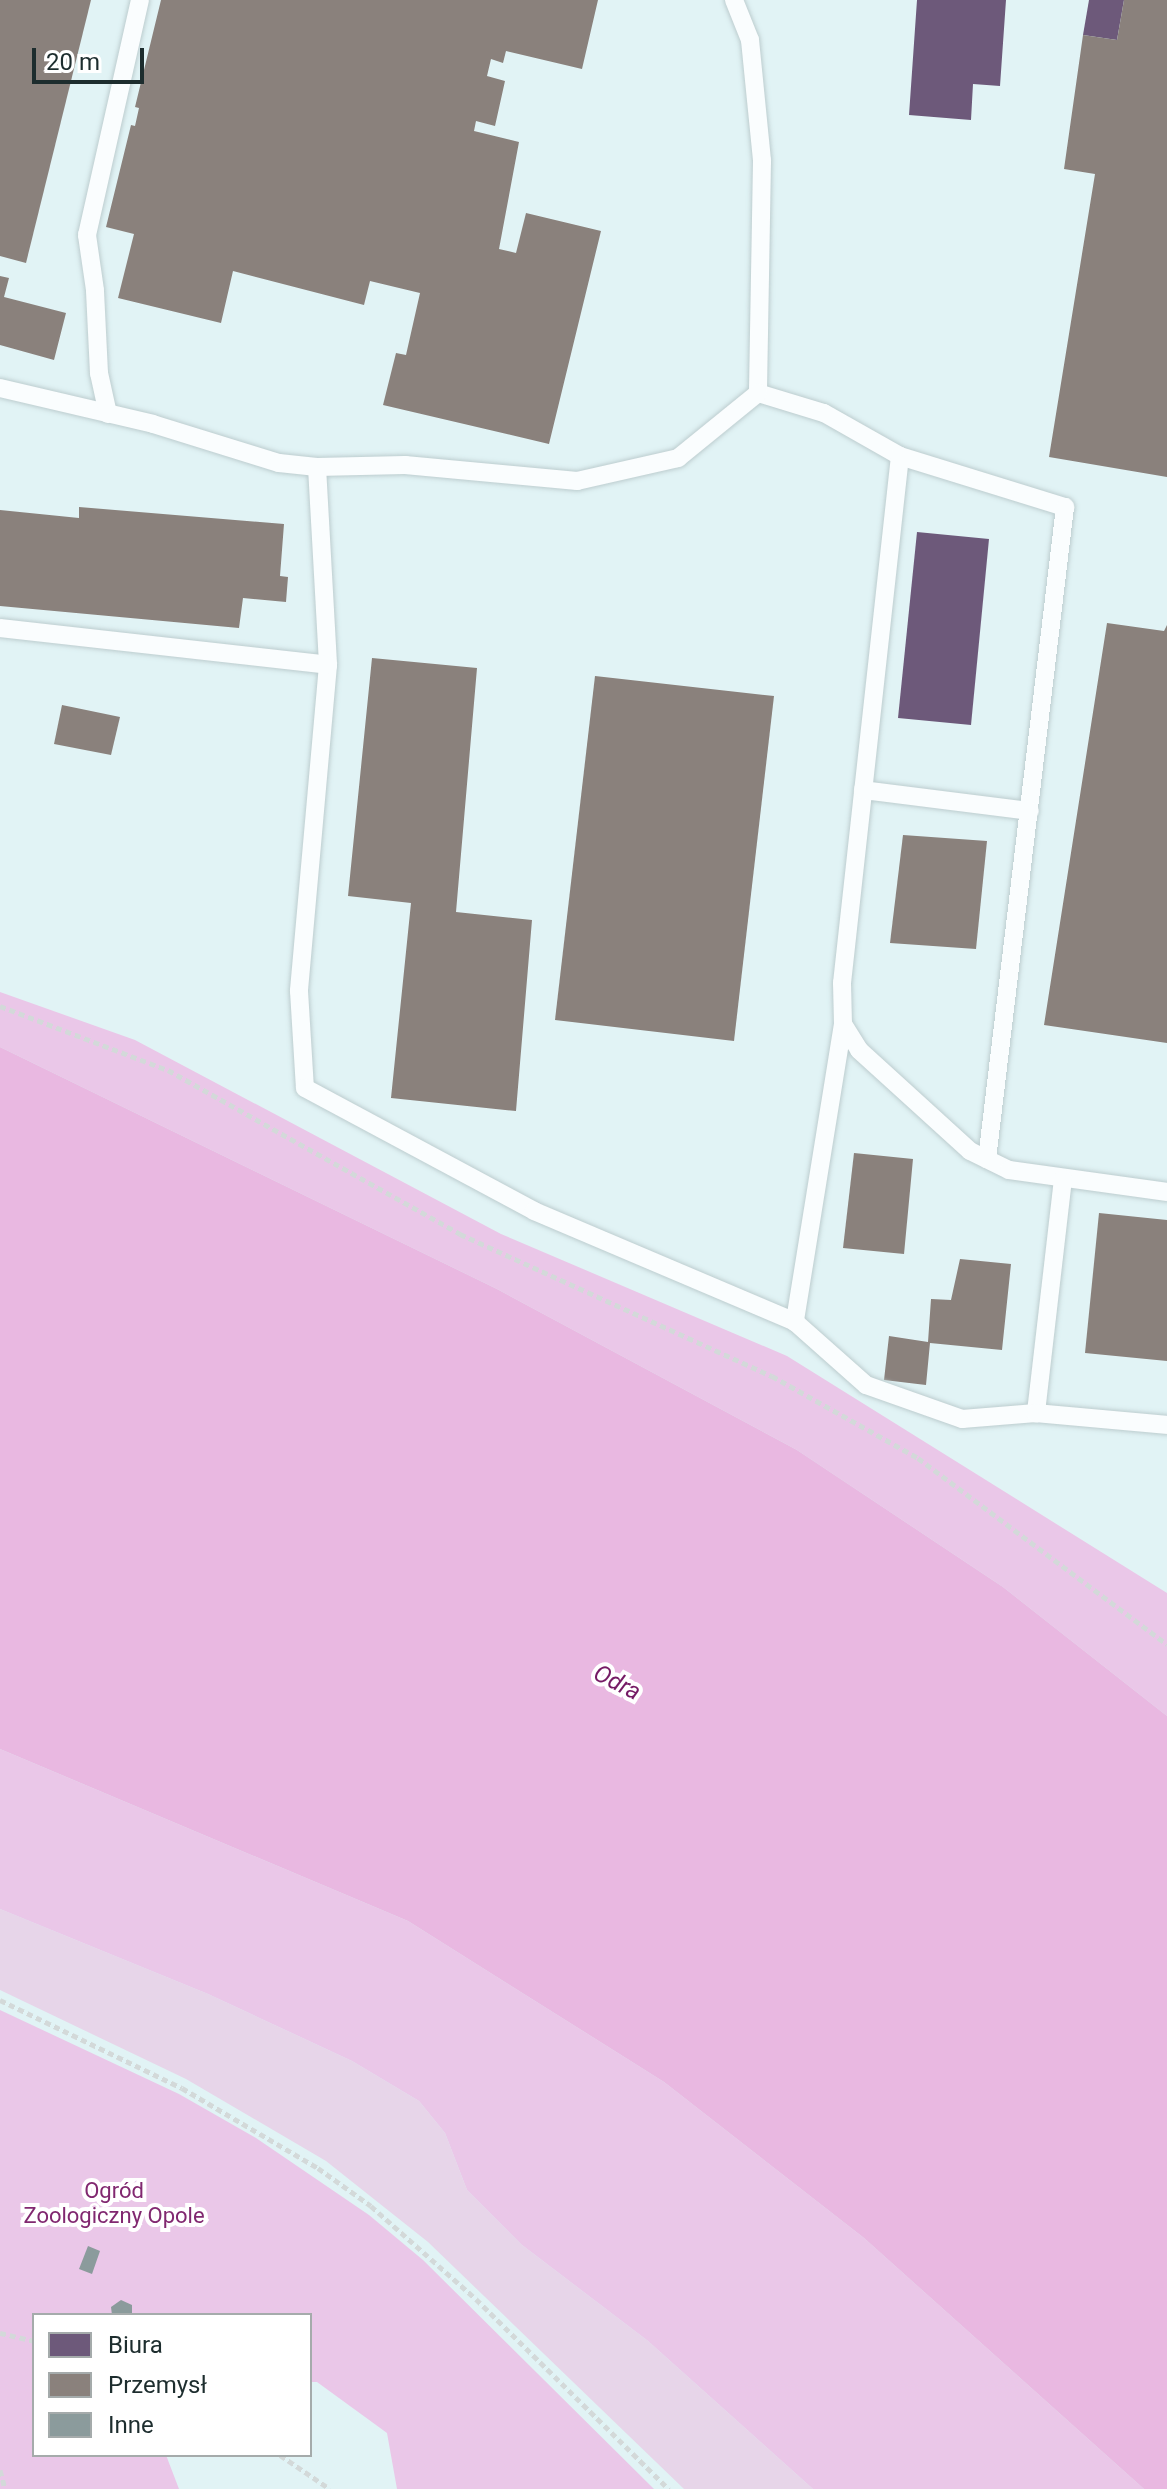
<!DOCTYPE html>
<meta charset="utf-8">
<style>
body{margin:0}
#map{position:relative;width:1167px;height:2489px;overflow:hidden;background:#e1f3f5;font-family:Roboto,sans-serif}
div>[style]{position:absolute}
[style*='--x']{left:calc(var(--x)*1px);top:calc(var(--y)*1px);width:calc(var(--w)*1px);rotate:calc(var(--a)*1deg)}
.green>*{inset:0;background:#e7d5e9}
.forest>*{inset:0;background:#eac7e8}
.water>*{inset:0;background:#e9b8e1}
.offices>*{inset:0;background:#6d597a}
.industry>*{inset:0;background:#8a817c}
.building>*{inset:0;background:#8b9b9c}
.path>*{height:5px;margin-top:-2.5px;transform-origin:0;background:repeating-linear-gradient(90deg,#d3d9d9 0 6px,transparent 0 10px)}
.roads{filter:drop-shadow(0 0 2px #bdcdcf) drop-shadow(0 0 2px #bdcdcf)}
.service>*{height:18px;margin:-9px;padding:0 9px;transform-origin:9px;border-radius:9px;background:#fafdfe}
span{translate:-50% -50%;white-space:nowrap;text-align:center;line-height:1.15;-webkit-text-stroke:8px #fff;paint-order:stroke}
.park-label{font-size:22px;color:#812870}
.water-label{font-size:24px;color:#751b65;font-style:italic}
.legend{position:absolute;left:32px;top:2313px;width:280px;height:144px;box-sizing:border-box;background:#fff;border:2px solid #a5abab;margin:0;padding:10px 14px;list-style:none;font-size:24px;color:#1d2d2e}
.legend li{display:flex;align-items:center;gap:16px;height:40px}
.legend b{width:40px;border:2px solid #a5abab}
.scale{position:absolute;left:32px;top:48px;width:112px;height:36px;box-sizing:border-box;border:4px solid #1d2d2e;border-top:0;padding-left:10px;font-size:24px;line-height:28px;white-space:nowrap;color:#1d2d2e;-webkit-text-stroke:6px #fff;paint-order:stroke}
</style>
<div id="map">
<div class="green">
<i style="clip-path:polygon(0 1909px,208px 1994px,352px 2061px,419px 2101px,445px 2133px,467px 2190px,522px 2245px,648px 2341px,813px 2489px,684px 2489px,428px 2242px,326px 2161px,186px 2079px,0 1990px)"></i>
</div>
<div class="forest">
<i style="clip-path:polygon(0 992px,135px 1040px,501px 1234px,787px 1356px,1167px 1593px,1167px 1716px,1003px 1587px,797px 1450px,497px 1289px,0 1047px)"></i>
<i style="clip-path:polygon(0 1749px,408px 1921px,664px 2082px,864px 2238px,1144px 2489px,813px 2489px,648px 2341px,522px 2245px,467px 2190px,445px 2133px,419px 2101px,352px 2061px,208px 1994px,0 1909px)"></i>
<i style="clip-path:polygon(0 2010px,179px 2094px,256px 2138px,369px 2215px,423px 2260px,654px 2489px,397px 2489px,387px 2433px,317px 2382px,310px 2382px,310px 2315px,34px 2315px,34px 2455px,166px 2455px,179px 2489px,0 2489px)"></i>
</div>
<div class="water">
<i style="clip-path:polygon(0 1047px,497px 1289px,797px 1450px,1003px 1587px,1167px 1716px,1167px 2489px,1144px 2489px,864px 2238px,664px 2082px,408px 1921px,0 1749px)"></i>
</div>
<div class="offices">
<i style="clip-path:polygon(917px 0,1006px 0,1000px 86px,973px 84px,971px 120px,909px 115px)"></i>
<i style="clip-path:polygon(1089px 0,1124px 0,1117px 40px,1083px 35px)"></i>
<i style="clip-path:polygon(917px 532px,989px 539px,971px 725px,898px 718px)"></i>
</div>
<div class="industry">
<i style="clip-path:polygon(0 0,91px 0,26px 263px,0 256px)"></i>
<i style="clip-path:polygon(161px 0,598px 0,582px 69px,506px 51px,503px 63px,491px 59px,487px 76px,505px 81px,495px 126px,476px 121px,474px 131px,519px 142px,499px 249px,516px 253px,526px 213px,601px 231px,549px 444px,383px 405px,396px 353px,406px 355px,420px 293px,370px 281px,364px 305px,233px 271px,221px 323px,118px 298px,134px 234px,106px 227px,131px 125px,135px 126px,139px 108px,135px 107px)"></i>
<i style="clip-path:polygon(1124px 0,1167px 0,1167px 477px,1049px 457px,1095px 174px,1064px 169px,1083px 35px,1117px 40px)"></i>
<i style="clip-path:polygon(0 276px,9px 278px,4px 297px,66px 313px,54px 360px,0 345px)"></i>
<i style="clip-path:polygon(79px 507px,284px 524px,280px 576px,288px 577px,286px 602px,243px 598px,239px 628px,0 606px,0 510px,79px 518px)"></i>
<i style="clip-path:polygon(1107px 623px,1164px 631px,1167px 625px,1167px 1043px,1044px 1025px)"></i>
<i style="clip-path:polygon(372px 658px,477px 668px,456px 912px,532px 920px,516px 1111px,391px 1098px,411px 903px,348px 896px)"></i>
<i style="clip-path:polygon(595px 676px,774px 696px,734px 1041px,555px 1020px)"></i>
<i style="clip-path:polygon(62px 705px,120px 717px,111px 755px,54px 744px)"></i>
<i style="clip-path:polygon(903px 835px,987px 841px,976px 949px,890px 943px)"></i>
<i style="clip-path:polygon(854px 1153px,913px 1159px,904px 1254px,843px 1248px)"></i>
<i style="clip-path:polygon(1099px 1213px,1167px 1220px,1167px 1361px,1085px 1353px)"></i>
<i style="clip-path:polygon(960px 1259px,1011px 1264px,1002px 1350px,930px 1343px,926px 1385px,884px 1380px,889px 1336px,928px 1342px,931px 1299px,951px 1300px)"></i>
</div>
<div class="building">
<i style="clip-path:polygon(88px 2246px,100px 2251px,92px 2274px,79px 2269px)"></i>
<i style="clip-path:polygon(121px 2300px,132px 2305px,132px 2315px,112px 2315px,111px 2307px)"></i>
</div>
<div class="path">
<i style="--x:0;--y:1006;--w:180;--a:20.9"></i>
<i style="--x:168;--y:1070;--w:335;--a:29.3"></i>
<i style="--x:460;--y:1234;--w:343;--a:24.5"></i>
<i style="--x:772;--y:1376;--w:167;--a:29.3"></i>
<i style="--x:918;--y:1458;--w:311;--a:36.8"></i>
<i style="--x:0;--y:2000;--w:202;--a:25.8"></i>
<i style="--x:182;--y:2088;--w:158;--a:30.5"></i>
<i style="--x:318;--y:2168;--w:65;--a:35.6"></i>
<i style="--x:371;--y:2206;--w:140;--a:41.5"></i>
<i style="--x:476;--y:2299;--w:271;--a:44.6"></i>
<i style="--x:0;--y:2333;--w:35;--a:13"></i>
<i style="--x:280;--y:2455;--w:60;--a:34.2"></i>
<i style="--x:0;--y:2470;--w:20;--a:75"></i>
</div>
<div class="roads">
<div class="service">
<i style="--x:734;--y:0;--w:43;--a:68.2"></i>
<i style="--x:750;--y:40;--w:122;--a:84.3"></i>
<i style="--x:762;--y:161;--w:232;--a:91"></i>
<i style="--x:758;--y:393;--w:69;--a:16.9"></i>
<i style="--x:824;--y:413;--w:87;--a:29.5"></i>
<i style="--x:900;--y:456;--w:173;--a:17.2"></i>
<i style="--x:1065;--y:507;--w:657;--a:96.82"></i>
<i style="--x:0;--y:388;--w:157;--a:13.2"></i>
<i style="--x:153;--y:424;--w:132;--a:17.2"></i>
<i style="--x:279;--y:463;--w:38;--a:6"></i>
<i style="--x:317;--y:467;--w:88;--a:-1.3"></i>
<i style="--x:405;--y:465;--w:173;--a:5.3"></i>
<i style="--x:577;--y:481;--w:104;--a:-12.8"></i>
<i style="--x:678;--y:458;--w:103;--a:-39.1"></i>
<i style="--x:108;--y:414;--w:42;--a:-102.4"></i>
<i style="--x:99;--y:373;--w:83;--a:-92.8"></i>
<i style="--x:95;--y:290;--w:56;--a:-98.3"></i>
<i style="--x:87;--y:235;--w:241;--a:-77.3"></i>
<i style="--x:900;--y:456;--w:530;--a:96.28"></i>
<i style="--x:842;--y:983;--w:41;--a:88.6"></i>
<i style="--x:843;--y:1024;--w:31;--a:58"></i>
<i style="--x:859;--y:1050;--w:150;--a:42.3"></i>
<i style="--x:970;--y:1151;--w:43;--a:26"></i>
<i style="--x:1009;--y:1170;--w:160;--a:7.9"></i>
<i style="--x:317;--y:467;--w:198;--a:86.8"></i>
<i style="--x:328;--y:665;--w:327;--a:95.1"></i>
<i style="--x:299;--y:991;--w:97;--a:86.5"></i>
<i style="--x:305;--y:1088;--w:260;--a:28.2"></i>
<i style="--x:534;--y:1211;--w:284;--a:23"></i>
<i style="--x:0;--y:628;--w:330;--a:6.4"></i>
<i style="--x:863;--y:790;--w:168;--a:7.2"></i>
<i style="--x:843;--y:1024;--w:302;--a:99.2"></i>
<i style="--x:795;--y:1322;--w:95;--a:41.6"></i>
<i style="--x:866;--y:1385;--w:102;--a:19.5"></i>
<i style="--x:962;--y:1419;--w:74;--a:-4.6"></i>
<i style="--x:1063;--y:1179;--w:236;--a:96.6"></i>
<i style="--x:1036;--y:1413;--w:132;--a:5.2"></i>
</div>
</div>
<div class="park-label">
<span style="left:114px;top:2203px">Ogród<br>Zoologiczny Opole</span>
</div>
<div class="water-label">
<span style="left:617px;top:1683px;rotate:27deg">Odra</span>
</div>
<ul class="legend">
<li><b style="height:22px;background:#6d597a"></b>Biura</li>
<li><b style="height:22px;background:#8a817c"></b>Przemysł</li>
<li><b style="height:22px;background:#8b9b9c"></b>Inne</li>
</ul>
<div class="scale">20 m</div>
</div>
